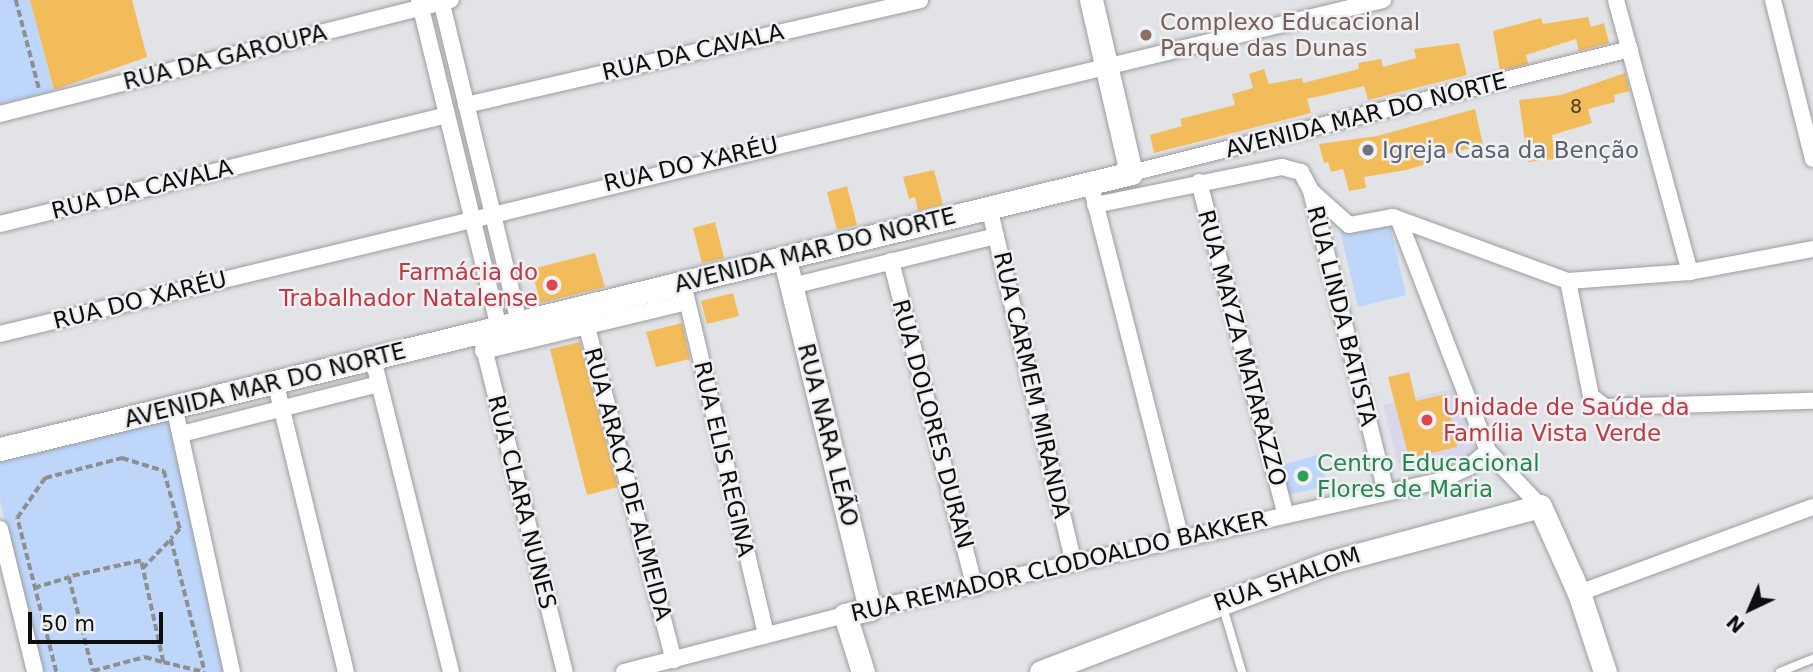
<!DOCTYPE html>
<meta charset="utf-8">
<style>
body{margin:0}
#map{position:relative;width:1813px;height:672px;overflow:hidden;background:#e1e3e6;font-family:"DejaVu Sans",sans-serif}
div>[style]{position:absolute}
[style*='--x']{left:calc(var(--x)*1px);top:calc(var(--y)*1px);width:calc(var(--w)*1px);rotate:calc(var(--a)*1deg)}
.medical>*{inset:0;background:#dad6ec}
.green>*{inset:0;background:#bed6f9}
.building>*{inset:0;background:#f3bc5b}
.path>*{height:3.5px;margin-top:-1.75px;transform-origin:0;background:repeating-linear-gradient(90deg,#8d8f91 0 7px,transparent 0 10.5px)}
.roads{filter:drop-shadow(0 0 2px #9c9da0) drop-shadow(0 0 2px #9c9da0)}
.lane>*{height:8px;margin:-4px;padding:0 4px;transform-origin:4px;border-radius:4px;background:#fff}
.street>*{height:16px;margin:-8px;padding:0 8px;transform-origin:8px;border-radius:8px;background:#fff}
.secondary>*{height:23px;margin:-11.5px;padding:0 11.5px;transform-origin:11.5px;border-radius:11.5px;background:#fff}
.dots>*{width:19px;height:19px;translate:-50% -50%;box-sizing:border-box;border:4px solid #eef0f3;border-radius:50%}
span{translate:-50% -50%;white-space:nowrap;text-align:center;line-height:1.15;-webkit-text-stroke:5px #eef0f3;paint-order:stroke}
.number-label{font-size:19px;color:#473a22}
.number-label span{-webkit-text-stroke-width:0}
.education-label{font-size:23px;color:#785e54}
.left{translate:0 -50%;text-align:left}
.street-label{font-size:23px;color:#0e0e0f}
.worship-label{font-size:23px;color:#5b616d}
.health-label{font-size:23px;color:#be3a42}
.right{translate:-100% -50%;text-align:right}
.leisure-label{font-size:23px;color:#27864d}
.north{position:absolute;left:1715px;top:574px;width:70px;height:70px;-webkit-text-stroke:5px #eef0f3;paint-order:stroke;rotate:224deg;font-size:19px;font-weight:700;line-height:28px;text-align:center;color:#0e0e0f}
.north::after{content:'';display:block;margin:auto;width:24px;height:32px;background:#0e0e0f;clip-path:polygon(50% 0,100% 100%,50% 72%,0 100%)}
.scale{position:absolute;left:28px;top:612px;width:135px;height:32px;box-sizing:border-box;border:4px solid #0e0e0f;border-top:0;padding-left:9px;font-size:21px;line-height:24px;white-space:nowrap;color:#0e0e0f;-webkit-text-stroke:5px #eef0f3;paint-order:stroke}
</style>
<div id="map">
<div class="medical">
<i style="clip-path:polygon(1458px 387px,1476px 454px,1400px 471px,1383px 405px)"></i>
</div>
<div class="green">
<i style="clip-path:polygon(0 0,30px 0,54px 91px,0 104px)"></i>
<i style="clip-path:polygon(1389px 221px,1406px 295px,1358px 307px,1340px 230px)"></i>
<i style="clip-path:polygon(175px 412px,232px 672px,38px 672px,0 500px,0 450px)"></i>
<i style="clip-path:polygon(1320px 454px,1327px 486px,1286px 495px,1280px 466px)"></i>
</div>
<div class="building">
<i style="clip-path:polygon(30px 0,132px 0,147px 57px,54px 90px)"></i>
<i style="clip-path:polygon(1588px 17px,1591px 27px,1604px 23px,1609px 43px,1579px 51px,1576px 39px,1526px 55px,1528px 64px,1500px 71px,1493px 31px,1541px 18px,1543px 24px)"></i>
<i style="clip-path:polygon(1459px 43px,1467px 75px,1368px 100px,1364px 86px,1307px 99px,1311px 113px,1154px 153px,1150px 135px,1182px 126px,1180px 119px,1235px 105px,1232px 94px,1253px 88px,1249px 74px,1264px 69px,1269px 84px,1302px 78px,1303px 83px,1359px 69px,1358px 63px,1381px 59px,1383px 67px,1416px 58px,1414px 49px)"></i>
<i style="clip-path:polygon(1625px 73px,1630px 91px,1614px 95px,1615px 102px,1588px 109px,1592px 123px,1552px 135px,1555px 159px,1528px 162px,1519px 100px,1561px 95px)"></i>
<i style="clip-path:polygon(1475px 109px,1483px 145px,1426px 159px,1427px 164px,1406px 170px,1364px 177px,1366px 188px,1349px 191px,1343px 169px,1331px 172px,1328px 162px,1324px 163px,1319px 144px,1377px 136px)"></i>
<i style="clip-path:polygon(934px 170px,943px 205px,918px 211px,915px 197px,909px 199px,903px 177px)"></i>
<i style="clip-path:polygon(847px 186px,857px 225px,837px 230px,827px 192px)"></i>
<i style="clip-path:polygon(715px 222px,724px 258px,702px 263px,693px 228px)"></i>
<i style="clip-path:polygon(595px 253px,605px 287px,540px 303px,532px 269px)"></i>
<i style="clip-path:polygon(733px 293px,739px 316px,707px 324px,701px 301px)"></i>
<i style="clip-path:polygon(682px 323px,690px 359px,656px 367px,646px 332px)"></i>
<i style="clip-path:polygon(580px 342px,618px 487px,587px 495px,550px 349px)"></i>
<i style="clip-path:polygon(1409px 372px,1416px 401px,1446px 394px,1457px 447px,1409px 458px,1388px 377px)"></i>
</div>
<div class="path">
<i style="--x:16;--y:0;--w:91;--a:75.4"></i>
<i style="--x:142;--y:569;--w:42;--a:-46"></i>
<i style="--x:34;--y:588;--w:37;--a:-17"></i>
<i style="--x:163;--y:662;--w:103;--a:-102.3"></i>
<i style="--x:141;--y:561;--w:74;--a:167.5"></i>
<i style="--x:69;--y:577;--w:97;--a:75.7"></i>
<i style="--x:93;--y:671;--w:54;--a:-15.1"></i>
<i style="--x:145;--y:657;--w:19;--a:16"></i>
<i style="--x:163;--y:662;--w:42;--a:13.7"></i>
<i style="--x:56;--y:672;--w:159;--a:-104.2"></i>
<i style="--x:17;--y:518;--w:49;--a:-55"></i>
<i style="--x:45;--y:478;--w:80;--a:-14.6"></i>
<i style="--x:122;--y:458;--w:44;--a:17.2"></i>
<i style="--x:164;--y:471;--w:60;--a:74.6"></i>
<i style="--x:180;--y:529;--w:13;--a:132"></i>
<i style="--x:171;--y:539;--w:137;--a:75.7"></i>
</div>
<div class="roads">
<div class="lane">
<i style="--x:1222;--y:604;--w:71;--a:73.6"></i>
<i style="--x:1780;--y:672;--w:35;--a:-22"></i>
</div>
<div class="street">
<i style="--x:419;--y:0;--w:337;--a:76.3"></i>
<i style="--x:441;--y:0;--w:331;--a:76.4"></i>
<i style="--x:1616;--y:0;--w:282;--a:74.8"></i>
<i style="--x:1773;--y:0;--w:164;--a:75.9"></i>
<i style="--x:466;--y:105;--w:466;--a:-13"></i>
<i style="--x:0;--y:114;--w:465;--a:-14.2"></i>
<i style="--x:1131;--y:173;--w:514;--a:-13.96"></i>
<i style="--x:1199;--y:182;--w:342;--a:75.4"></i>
<i style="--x:1311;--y:191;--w:51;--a:41.8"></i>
<i style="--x:1349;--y:225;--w:45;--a:-10.3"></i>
<i style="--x:1393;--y:217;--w:186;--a:20.1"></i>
<i style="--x:1568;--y:281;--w:122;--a:-4.2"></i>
<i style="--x:1690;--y:272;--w:125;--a:-10.6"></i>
<i style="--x:1093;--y:194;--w:355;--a:75.7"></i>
<i style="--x:1095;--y:205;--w:191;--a:-11.5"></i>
<i style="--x:1282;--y:167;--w:20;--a:15"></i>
<i style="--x:1301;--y:172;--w:21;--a:62"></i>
<i style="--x:1311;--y:191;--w:310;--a:76"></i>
<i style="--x:989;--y:207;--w:366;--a:76.6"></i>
<i style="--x:1400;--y:223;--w:244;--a:68.9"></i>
<i style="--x:1488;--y:451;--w:76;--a:46.6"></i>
<i style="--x:0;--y:224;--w:460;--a:-13.7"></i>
<i style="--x:891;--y:261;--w:337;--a:75.6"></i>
<i style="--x:1568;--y:281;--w:117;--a:78.7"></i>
<i style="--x:1591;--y:396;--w:18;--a:38"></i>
<i style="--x:1605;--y:407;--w:208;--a:-1.7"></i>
<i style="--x:683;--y:283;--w:362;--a:76.7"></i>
<i style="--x:792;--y:286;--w:210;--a:-13.8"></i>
<i style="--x:582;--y:308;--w:364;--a:75.4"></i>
<i style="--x:480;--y:332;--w:350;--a:76"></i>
<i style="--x:0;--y:334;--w:1423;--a:-13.58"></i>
<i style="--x:483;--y:351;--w:210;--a:-13.5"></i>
<i style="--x:373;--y:359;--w:323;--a:76"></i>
<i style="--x:275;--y:381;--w:300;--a:76.3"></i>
<i style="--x:174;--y:406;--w:272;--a:77.7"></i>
<i style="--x:181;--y:434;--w:204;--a:-14.2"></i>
<i style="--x:0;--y:529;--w:147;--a:76.2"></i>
<i style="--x:1579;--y:593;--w:249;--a:-20.2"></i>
<i style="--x:870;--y:609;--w:583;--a:-12.68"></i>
<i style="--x:1439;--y:481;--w:33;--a:-25"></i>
<i style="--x:1469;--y:467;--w:25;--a:-40"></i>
<i style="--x:624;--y:672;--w:228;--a:-14.5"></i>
</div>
<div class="secondary">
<i style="--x:785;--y:260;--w:359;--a:76.3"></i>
<i style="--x:870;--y:609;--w:26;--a:167"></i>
<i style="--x:845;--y:615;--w:60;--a:72.5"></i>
<i style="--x:0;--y:449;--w:1164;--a:-13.71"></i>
<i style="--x:1131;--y:173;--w:178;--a:-103"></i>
<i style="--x:1041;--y:672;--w:310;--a:-20.8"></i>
<i style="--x:1331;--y:562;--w:216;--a:-15"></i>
<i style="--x:1540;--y:506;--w:95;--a:65.9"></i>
<i style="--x:1579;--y:593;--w:83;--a:71.8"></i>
</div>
</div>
<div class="dots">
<i style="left:1146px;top:35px;background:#8d6e63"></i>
<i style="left:1368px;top:150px;background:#6b7280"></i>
<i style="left:552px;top:285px;background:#e0444e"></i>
<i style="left:1427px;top:420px;background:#e0444e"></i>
<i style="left:1303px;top:476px;background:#2e9e5b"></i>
</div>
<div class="number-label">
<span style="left:1576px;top:107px">8</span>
</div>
<div class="education-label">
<span class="left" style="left:1160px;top:35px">Complexo Educacional<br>Parque das Dunas</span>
</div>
<div class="street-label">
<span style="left:693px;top:52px;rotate:-13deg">RUA DA CAVALA</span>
<span style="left:225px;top:57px;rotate:-14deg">RUA DA GAROUPA</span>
<span style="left:1366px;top:115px;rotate:-14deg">AVENIDA MAR DO NORTE</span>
<span style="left:691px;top:164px;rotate:-13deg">RUA DO XARÉU</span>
<span style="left:142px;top:189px;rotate:-14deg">RUA DA CAVALA</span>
<span style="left:815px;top:250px;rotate:-14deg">AVENIDA MAR DO NORTE</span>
<span style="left:140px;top:300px;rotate:-14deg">RUA DO XARÉU</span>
<span style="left:1342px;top:316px;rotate:76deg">RUA LINDA BATISTA</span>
<span style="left:1242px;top:348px;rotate:75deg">RUA MAYZA MATARAZZO</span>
<span style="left:265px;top:385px;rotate:-14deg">AVENIDA MAR DO NORTE</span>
<span style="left:1032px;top:385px;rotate:77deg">RUA CARMEM MIRANDA</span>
<span style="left:933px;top:424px;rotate:75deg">RUA DOLORES DURAN</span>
<span style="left:828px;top:435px;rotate:76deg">RUA NARA LEÃO</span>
<span style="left:724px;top:459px;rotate:77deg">RUA ELIS REGINA</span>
<span style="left:628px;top:484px;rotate:75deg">RUA ARACY DE ALMEIDA</span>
<span style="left:522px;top:502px;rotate:76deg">RUA CLARA NUNES</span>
<span style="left:1059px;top:566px;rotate:-13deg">RUA REMADOR CLODOALDO BAKKER</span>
<span style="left:1287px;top:579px;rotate:-19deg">RUA SHALOM</span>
</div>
<div class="worship-label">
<span class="left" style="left:1382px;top:150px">Igreja Casa da Benção</span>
</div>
<div class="health-label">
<span class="right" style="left:538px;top:285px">Farmácia do<br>Trabalhador Natalense</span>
<span class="left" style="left:1443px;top:420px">Unidade de Saúde da<br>Família Vista Verde</span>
</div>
<div class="leisure-label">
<span class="left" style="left:1317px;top:476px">Centro Educacional<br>Flores de Maria</span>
</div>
<div class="north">N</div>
<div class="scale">50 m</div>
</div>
